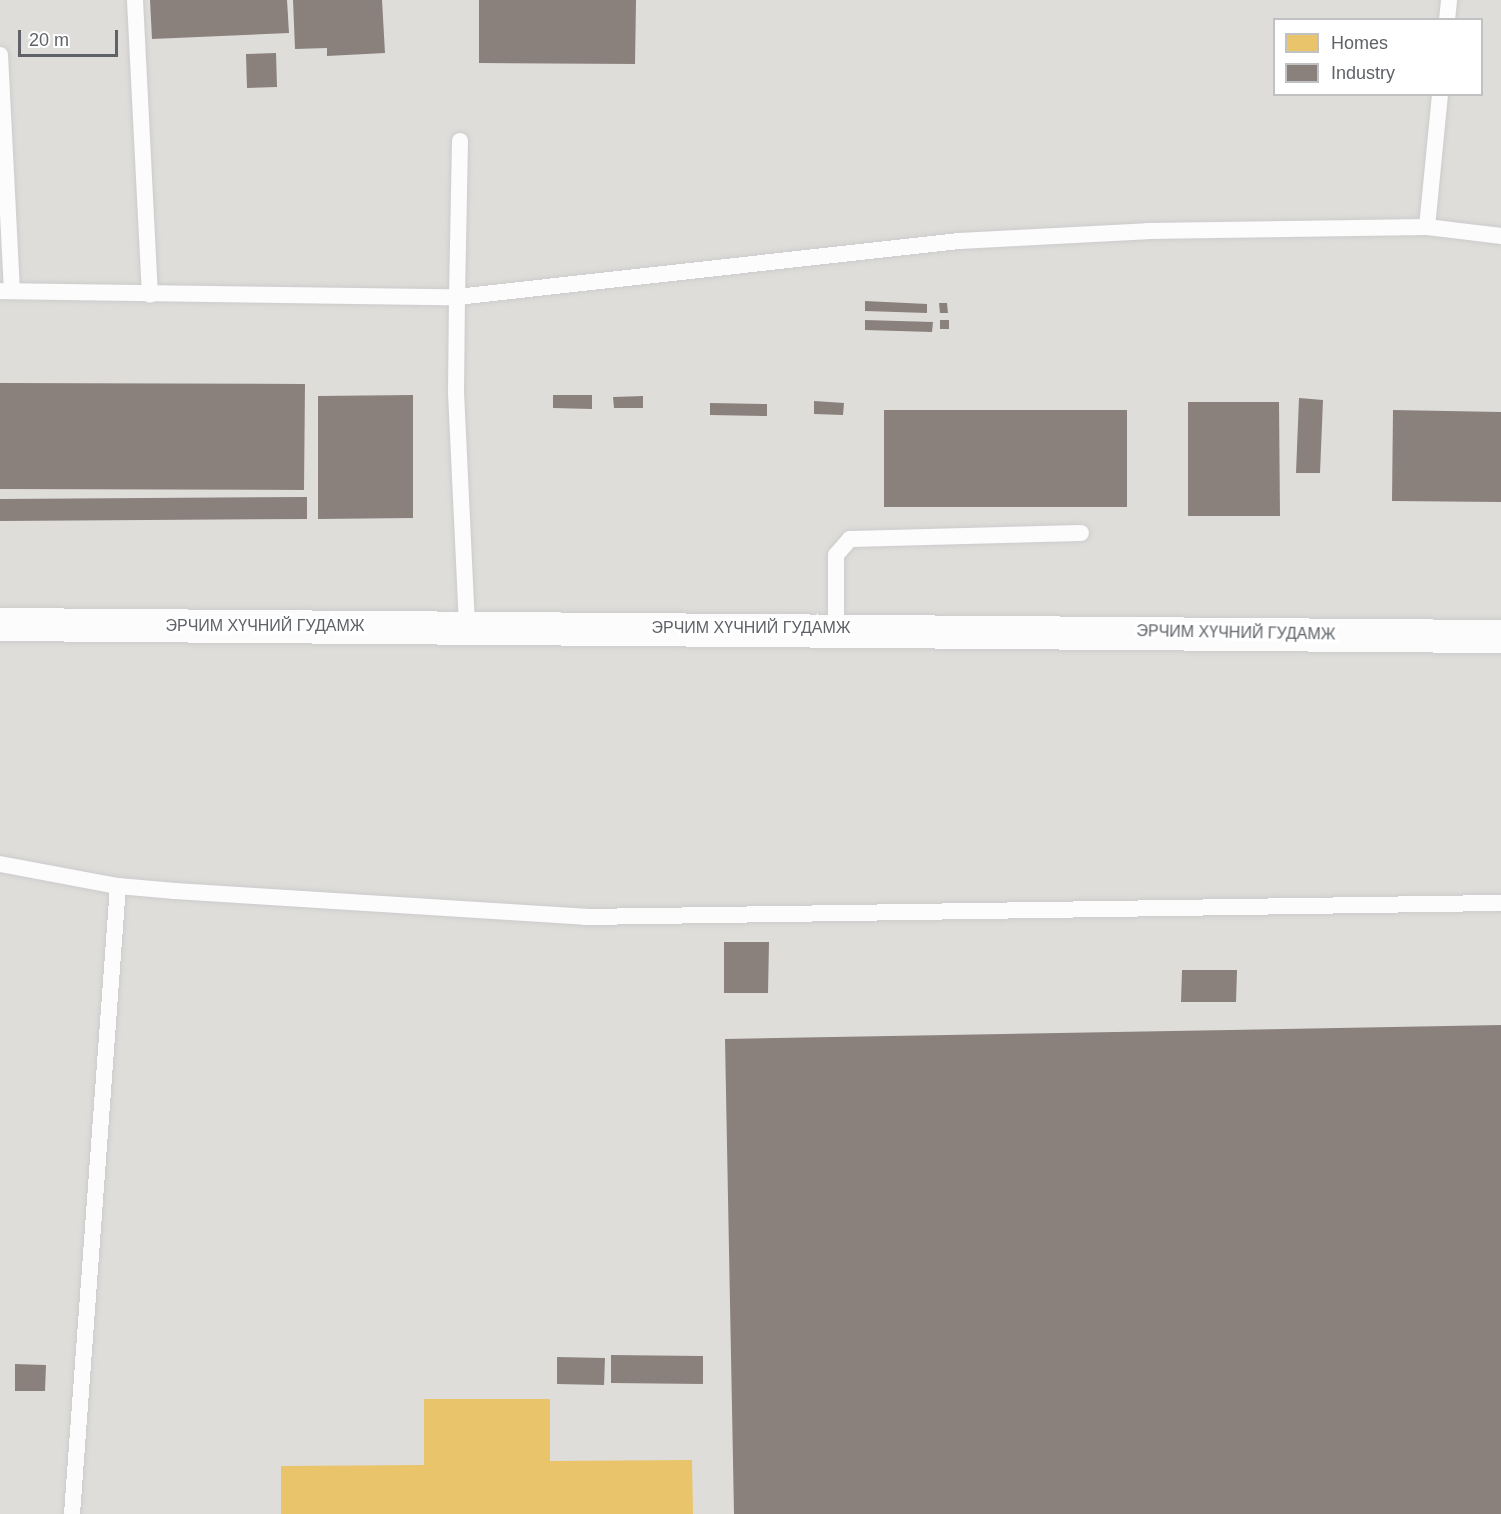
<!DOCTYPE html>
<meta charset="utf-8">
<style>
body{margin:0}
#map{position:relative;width:1501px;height:1514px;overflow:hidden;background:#efeeea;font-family:Arial,sans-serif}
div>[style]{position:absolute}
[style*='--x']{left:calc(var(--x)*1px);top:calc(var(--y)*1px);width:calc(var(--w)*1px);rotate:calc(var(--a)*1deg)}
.industrial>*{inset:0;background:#dfddda}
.homes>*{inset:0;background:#e9c46a}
.industry>*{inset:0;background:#8a817c}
.roads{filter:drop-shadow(0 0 2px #cbcccc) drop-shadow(0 0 2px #cbcccc)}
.lane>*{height:16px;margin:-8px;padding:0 8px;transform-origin:8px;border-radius:8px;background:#fdfcfc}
.secondary>*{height:33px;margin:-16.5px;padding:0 16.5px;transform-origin:16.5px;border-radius:16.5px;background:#fdfcfc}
span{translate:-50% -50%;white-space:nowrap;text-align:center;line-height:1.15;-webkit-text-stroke:6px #fff;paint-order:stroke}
.street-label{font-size:16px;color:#5f6368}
.legend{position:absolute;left:1273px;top:18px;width:210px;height:78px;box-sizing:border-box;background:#fff;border:2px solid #bfc1c3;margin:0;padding:8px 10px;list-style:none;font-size:18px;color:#5f6368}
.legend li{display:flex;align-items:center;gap:12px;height:30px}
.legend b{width:30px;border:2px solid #bfc1c3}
.scale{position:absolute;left:18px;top:30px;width:100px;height:27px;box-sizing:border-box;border:3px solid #5f6368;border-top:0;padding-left:8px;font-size:18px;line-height:21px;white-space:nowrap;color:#5f6368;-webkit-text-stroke:4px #fff;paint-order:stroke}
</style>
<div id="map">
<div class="industrial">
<i style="clip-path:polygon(evenodd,0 0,1501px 0,1501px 1514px,0 1514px,0 0,1274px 20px,1482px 20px,1482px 94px,1274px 94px,1274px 20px)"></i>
</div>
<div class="homes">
<i style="clip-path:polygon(424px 1399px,550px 1399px,550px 1461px,692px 1460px,693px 1514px,281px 1514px,281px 1466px,424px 1465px)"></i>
</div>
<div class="industry">
<i style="clip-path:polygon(150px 0,287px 0,289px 33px,152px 39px)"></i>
<i style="clip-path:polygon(293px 0,382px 0,385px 53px,327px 56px,327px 48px,295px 49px)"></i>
<i style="clip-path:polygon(479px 0,636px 0,635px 64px,479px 63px)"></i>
<i style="clip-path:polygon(276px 53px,277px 87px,247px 88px,246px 54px)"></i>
<i style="clip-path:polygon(865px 301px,927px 304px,927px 313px,865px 311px)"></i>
<i style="clip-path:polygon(939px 303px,947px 303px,948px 313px,940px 313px)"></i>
<i style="clip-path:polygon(865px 320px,933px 322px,932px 332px,865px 330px)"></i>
<i style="clip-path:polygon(940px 320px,949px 320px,949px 329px,940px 329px)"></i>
<i style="clip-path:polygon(0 383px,305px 384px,304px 490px,0 489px)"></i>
<i style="clip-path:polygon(413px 395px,413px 518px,318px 519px,318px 396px)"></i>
<i style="clip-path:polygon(553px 395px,592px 395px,592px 409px,553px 408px)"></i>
<i style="clip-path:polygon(643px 396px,643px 408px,614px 408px,613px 397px)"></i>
<i style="clip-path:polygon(1299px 398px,1323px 400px,1320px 473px,1296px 473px)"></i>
<i style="clip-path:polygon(814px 401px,844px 403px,843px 415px,814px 414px)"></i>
<i style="clip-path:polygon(1188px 402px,1279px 402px,1280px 516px,1188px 516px)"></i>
<i style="clip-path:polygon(710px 403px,767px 404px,767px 416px,710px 415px)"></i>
<i style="clip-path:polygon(884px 410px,1127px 410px,1127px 507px,884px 507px)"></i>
<i style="clip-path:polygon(1393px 410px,1501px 412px,1501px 502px,1392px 501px)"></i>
<i style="clip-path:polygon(307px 497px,307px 519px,0 521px,0 499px)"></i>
<i style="clip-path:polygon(724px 942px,769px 942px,768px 993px,724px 993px)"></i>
<i style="clip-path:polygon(1182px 970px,1237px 970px,1236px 1002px,1181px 1002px)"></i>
<i style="clip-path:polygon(1501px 1025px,1501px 1514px,734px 1514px,725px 1039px)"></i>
<i style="clip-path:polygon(611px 1355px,703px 1356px,703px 1384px,611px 1383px)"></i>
<i style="clip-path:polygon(557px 1357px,605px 1358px,604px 1385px,557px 1384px)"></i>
<i style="clip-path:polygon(15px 1364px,46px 1365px,45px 1391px,15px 1391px)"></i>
</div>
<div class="roads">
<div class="lane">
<i style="--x:135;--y:0;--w:295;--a:87.1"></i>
<i style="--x:1447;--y:20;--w:20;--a:-84"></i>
<i style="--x:0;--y:55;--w:236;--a:87.1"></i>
<i style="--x:460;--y:141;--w:156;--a:91.1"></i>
<i style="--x:457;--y:297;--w:505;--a:-6.37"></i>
<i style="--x:959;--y:241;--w:188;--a:-3"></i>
<i style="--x:1147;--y:231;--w:280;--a:-0.8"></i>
<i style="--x:1427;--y:227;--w:75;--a:6.9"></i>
<i style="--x:1427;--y:227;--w:134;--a:-84.4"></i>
<i style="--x:0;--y:291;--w:457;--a:0.8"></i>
<i style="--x:457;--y:297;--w:95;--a:90.6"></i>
<i style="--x:456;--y:392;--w:236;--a:87.3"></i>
<i style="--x:836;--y:628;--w:73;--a:-90"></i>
<i style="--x:836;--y:555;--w:21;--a:-49"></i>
<i style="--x:850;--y:539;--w:231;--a:-1.5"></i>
<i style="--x:0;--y:864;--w:120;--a:10.6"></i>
<i style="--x:118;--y:886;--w:57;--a:5"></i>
<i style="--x:175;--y:891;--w:411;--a:3.6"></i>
<i style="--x:585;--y:917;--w:916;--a:-0.88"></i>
<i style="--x:72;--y:1514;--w:630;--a:-85.81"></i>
</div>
<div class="secondary">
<i style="--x:0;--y:624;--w:1501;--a:0.46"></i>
</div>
</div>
<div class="street-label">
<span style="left:265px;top:626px">ЭРЧИМ ХҮЧНИЙ ГУДАМЖ</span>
<span style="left:751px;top:628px">ЭРЧИМ ХҮЧНИЙ ГУДАМЖ</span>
<span style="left:1236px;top:633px;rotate:1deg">ЭРЧИМ ХҮЧНИЙ ГУДАМЖ</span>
</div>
<ul class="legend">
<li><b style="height:16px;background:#e9c46a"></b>Homes</li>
<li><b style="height:16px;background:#8a817c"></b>Industry</li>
</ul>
<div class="scale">20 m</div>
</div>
